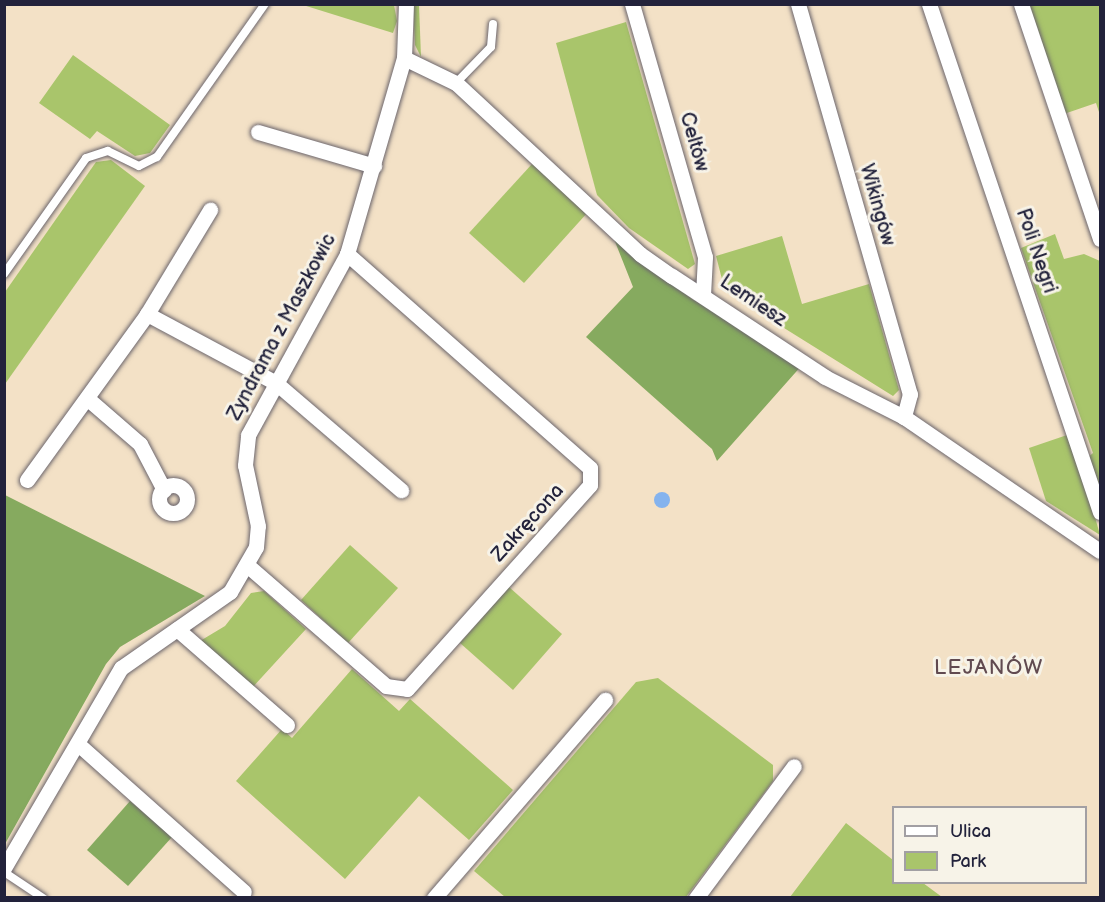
<!DOCTYPE html>
<meta charset="utf-8">
<style>
body{margin:0}
#map{position:relative;width:1105px;height:902px;overflow:hidden;background:#f3e1c6;font-family:"Balsamiq Sans",sans-serif}
div>[style]{position:absolute}
[style*='--x']{left:calc(var(--x)*1px);top:calc(var(--y)*1px);width:calc(var(--w)*1px);rotate:calc(var(--a)*1deg)}
.green>*{inset:0;background:#a9c56b}
.forest>*{inset:0;background:#86aa5f}
.water>*{inset:0;background:#84b3ee}
.round{border-radius:50%}
.roads{filter:drop-shadow(0 0 2px #6b656c) drop-shadow(0 0 2px #6b656c)}
.lane>*{height:8px;margin:-4px;padding:0 4px;transform-origin:4px;border-radius:4px;background:#fff}
.street>*{height:15px;margin:-7.5px;padding:0 7.5px;transform-origin:7.5px;border-radius:7.5px;background:#fff}
.street>.ring{margin:-7.5px;padding:0;box-sizing:content-box;background:none;border:15px solid #fff;border-radius:50%}
span{translate:-50% -50%;white-space:nowrap;text-align:center;line-height:1.15;-webkit-text-stroke:6px #f7f3e8;paint-order:stroke}
.street-label{font-size:20px;color:#22223b}
.neighbourhood-label{font-size:21px;color:#614a50;letter-spacing:1.5px}
.frame{position:absolute;inset:0;border:6px solid #22223b;pointer-events:none}
.legend{position:absolute;left:892px;top:806px;width:195px;height:78px;box-sizing:border-box;background:#f7f3e8;border:2px solid #a29fa3;margin:0;padding:8px 10px;list-style:none;font-size:18px;color:#22223b}
.legend li{display:flex;align-items:center;gap:12px;height:30px}
.legend b{width:30px;border:2px solid #a29fa3}
</style>
<div id="map">
<div class="green">
<i style="clip-path:polygon(303px 5px,394px 5px,397px 21px,393px 33px)"></i>
<i style="clip-path:polygon(413px 5px,419px 5px,421px 57px,415px 45px)"></i>
<i style="clip-path:polygon(1025px 5px,1100px 5px,1100px 115px,1096px 103px,1061px 115px)"></i>
<i style="clip-path:polygon(626px 22px,695px 264px,688px 269px,629px 228px,597px 195px,556px 43px)"></i>
<i style="clip-path:polygon(73px 55px,170px 125px,150px 153px,135px 156px,97px 131px,90px 139px,39px 103px)"></i>
<i style="clip-path:polygon(111px 160px,145px 186px,5px 384px,5px 292px,96px 162px)"></i>
<i style="clip-path:polygon(532px 164px,588px 212px,524px 283px,469px 233px)"></i>
<i style="clip-path:polygon(1055px 234px,1064px 259px,1084px 254px,1100px 261px,1100px 502px,1086px 459px,1093px 453px,1021px 248px)"></i>
<i style="clip-path:polygon(782px 236px,802px 304px,869px 284px,899px 390px,893px 396px,725px 291px,716px 256px)"></i>
<i style="clip-path:polygon(1070px 434px,1080px 463px,1100px 535px,1046px 501px,1029px 448px)"></i>
<i style="clip-path:polygon(350px 545px,398px 588px,348px 643px,301px 600px)"></i>
<i style="clip-path:polygon(509px 587px,562px 634px,513px 690px,460px 643px)"></i>
<i style="clip-path:polygon(264px 591px,306px 629px,252px 688px,200px 641px,225px 626px,251px 593px)"></i>
<i style="clip-path:polygon(352px 669px,399px 711px,410px 699px,513px 790px,469px 840px,419px 796px,345px 879px,236px 781px,282px 729px,292px 738px)"></i>
<i style="clip-path:polygon(658px 678px,773px 765px,773px 781px,686px 897px,505px 897px,474px 871px,636px 682px)"></i>
<i style="clip-path:polygon(846px 823px,893px 860px,894px 882px,923px 883px,942px 897px,790px 897px)"></i>
</div>
<div class="forest">
<i style="clip-path:polygon(612px 234px,692px 299px,803px 364px,717px 461px,712px 449px,586px 337px,633px 287px)"></i>
<i style="clip-path:polygon(5px 495px,205px 596px,120px 647px,106px 664px,5px 844px)"></i>
<i style="clip-path:polygon(130px 801px,172px 837px,128px 886px,87px 850px)"></i>
</div>
<div class="water">
<i class="round" style="left:654px;top:492px;width:16px;height:16px"></i>
</div>
<div class="roads">
<div class="lane">
<i style="--x:456;--y:83;--w:50;--a:-45.8"></i>
<i style="--x:491;--y:47;--w:23;--a:-85"></i>
<i style="--x:4;--y:274;--w:142;--a:-54.7"></i>
<i style="--x:86;--y:158;--w:23;--a:-18"></i>
<i style="--x:108;--y:151;--w:34;--a:26"></i>
<i style="--x:139;--y:166;--w:20;--a:-27"></i>
<i style="--x:157;--y:157;--w:187;--a:-54.8"></i>
<i style="--x:4;--y:872;--w:47;--a:33.7"></i>
</div>
<div class="street">
<i style="--x:632;--y:4;--w:263;--a:73.9"></i>
<i style="--x:705;--y:257;--w:36;--a:93"></i>
<i style="--x:798;--y:4;--w:406;--a:74"></i>
<i style="--x:910;--y:394;--w:24;--a:105"></i>
<i style="--x:929;--y:4;--w:536;--a:71.4"></i>
<i style="--x:1021;--y:4;--w:248;--a:71.4"></i>
<i style="--x:404;--y:58;--w:58;--a:25.7"></i>
<i style="--x:456;--y:83;--w:251;--a:42.9"></i>
<i style="--x:640;--y:254;--w:39;--a:35"></i>
<i style="--x:672;--y:276;--w:183;--a:33.4"></i>
<i style="--x:825;--y:377;--w:89;--a:26.9"></i>
<i style="--x:904;--y:417;--w:237;--a:34.4"></i>
<i style="--x:258;--y:132;--w:121;--a:16.3"></i>
<i style="--x:147;--y:314;--w:146;--a:28.1"></i>
<i style="--x:276;--y:383;--w:165;--a:40.6"></i>
<i style="--x:88;--y:399;--w:69;--a:40.9"></i>
<i style="--x:140;--y:444;--w:52;--a:62.4"></i>
<i style="--x:27;--y:480;--w:205;--a:-54.1"></i>
<i style="--x:147;--y:314;--w:122;--a:-58.8"></i>
<i class="ring" style="left:159px;top:485px;width:13px;height:13px"></i>
<i style="--x:247;--y:565;--w:184;--a:41"></i>
<i style="--x:386;--y:686;--w:21;--a:8"></i>
<i style="--x:407;--y:689;--w:274;--a:-48.1"></i>
<i style="--x:590;--y:485;--w:17;--a:-90"></i>
<i style="--x:590;--y:468;--w:324;--a:-138.6"></i>
<i style="--x:177;--y:629;--w:146;--a:41.1"></i>
<i style="--x:78;--y:744;--w:222;--a:41.7"></i>
<i style="--x:4;--y:868;--w:232;--a:-59.7"></i>
<i style="--x:121;--y:668;--w:133;--a:-34.9"></i>
<i style="--x:230;--y:592;--w:52;--a:-60"></i>
<i style="--x:256;--y:547;--w:21;--a:-85"></i>
<i style="--x:258;--y:526;--w:62;--a:-102"></i>
<i style="--x:245;--y:465;--w:30;--a:-84"></i>
<i style="--x:248;--y:435;--w:206;--a:-61.3"></i>
<i style="--x:347;--y:254;--w:204;--a:-73.8"></i>
<i style="--x:404;--y:58;--w:54;--a:-87.9"></i>
<i style="--x:434;--y:898;--w:262;--a:-49.2"></i>
<i style="--x:696;--y:898;--w:164;--a:-53.4"></i>
</div>
</div>
<div class="street-label">
<span style="left:694px;top:142px;rotate:74deg">Celtów</span>
<span style="left:877px;top:205px;rotate:74deg">Wikingów</span>
<span style="left:1036px;top:251px;rotate:71deg">Poli Negri</span>
<span style="left:753px;top:301px;rotate:34deg">Lemiesz</span>
<span style="left:282px;top:327px;rotate:-62deg">Zyndrama z Maszkowic</span>
<span style="left:528px;top:523px;rotate:-48deg">Zakręcona</span>
</div>
<div class="neighbourhood-label">
<span style="left:989px;top:668px">LEJANÓW</span>
</div>
<div class="frame"></div>
<ul class="legend">
<li><b style="height:8px;background:#fff"></b>Ulica</li>
<li><b style="height:16px;background:#a9c56b"></b>Park</li>
</ul>
</div>
